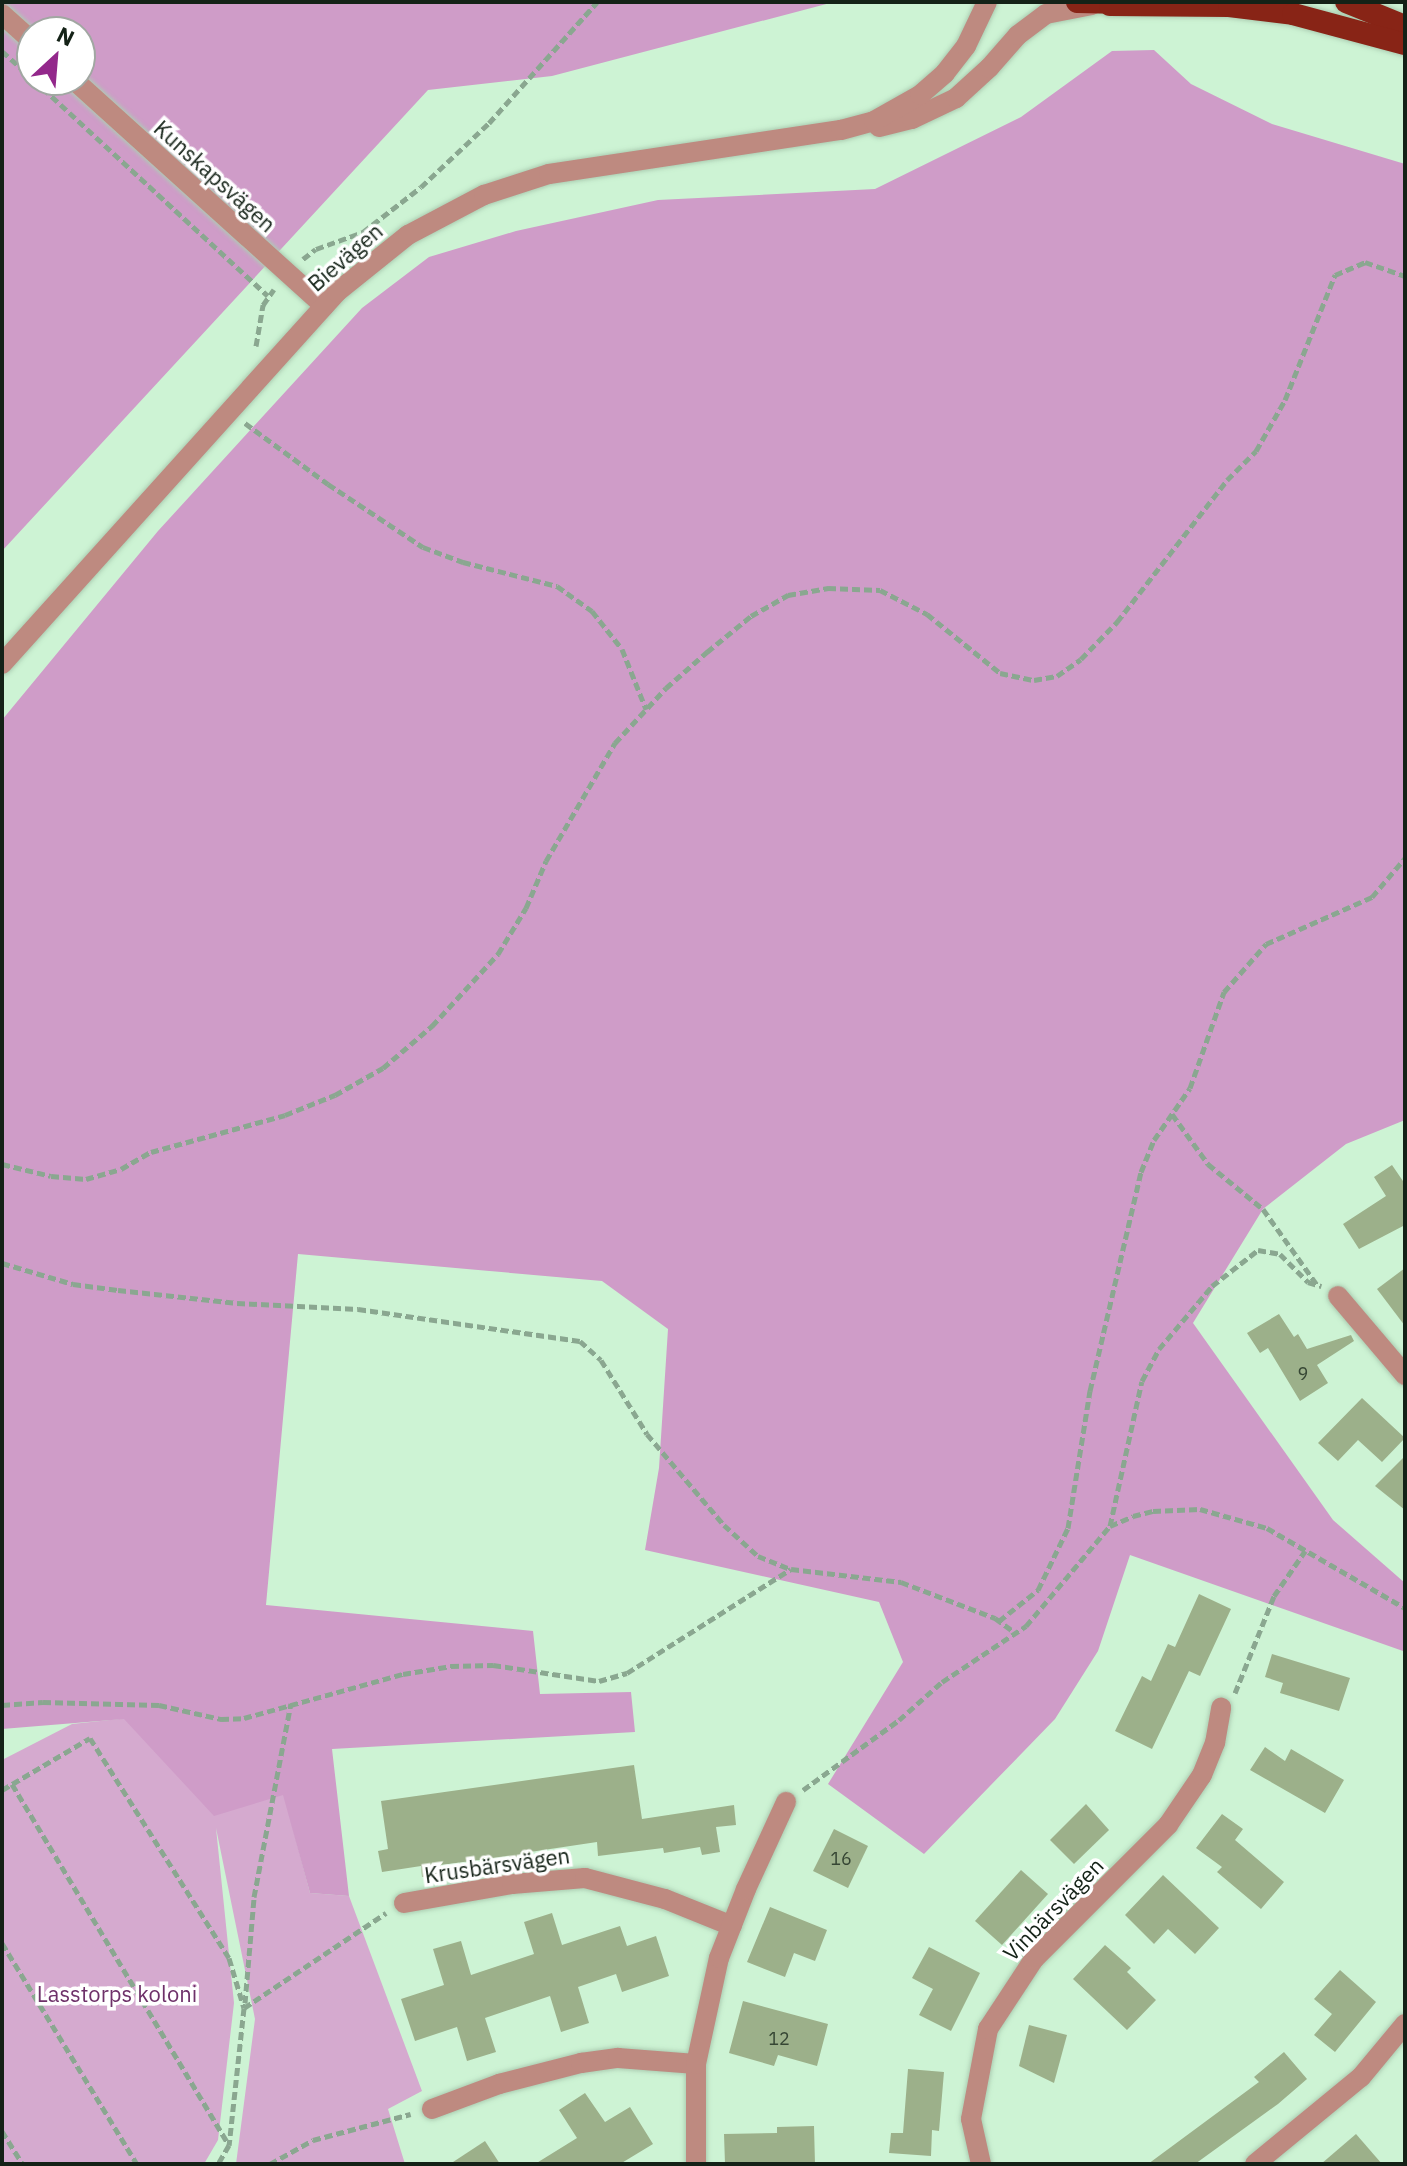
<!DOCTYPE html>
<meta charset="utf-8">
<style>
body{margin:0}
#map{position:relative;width:1407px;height:2166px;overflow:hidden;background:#cdf3d4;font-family:"IBM Plex Sans",sans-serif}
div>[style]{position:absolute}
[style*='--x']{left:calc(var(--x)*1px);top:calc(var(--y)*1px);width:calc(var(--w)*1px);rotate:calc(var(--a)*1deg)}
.green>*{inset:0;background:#d5aacf}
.forest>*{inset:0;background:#cf9cc8}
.building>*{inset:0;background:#9cb08a}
.path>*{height:5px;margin-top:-2.5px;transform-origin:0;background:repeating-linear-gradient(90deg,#8aa790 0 8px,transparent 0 12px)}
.roads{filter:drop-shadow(0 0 2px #accdb2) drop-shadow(0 0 2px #accdb2)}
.minor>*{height:20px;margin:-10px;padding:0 10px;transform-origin:10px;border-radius:10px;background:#be8a80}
.tertiary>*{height:20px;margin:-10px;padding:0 10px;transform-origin:10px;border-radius:10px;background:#be8a80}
.trunk>*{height:22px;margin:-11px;padding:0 11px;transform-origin:11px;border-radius:11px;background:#882416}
span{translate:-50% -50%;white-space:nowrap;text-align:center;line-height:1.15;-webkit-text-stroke:7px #fff;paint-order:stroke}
.number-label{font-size:18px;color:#364634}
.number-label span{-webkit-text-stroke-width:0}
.street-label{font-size:22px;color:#142217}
.park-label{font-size:22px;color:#6e3169}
.frame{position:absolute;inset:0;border:4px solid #142217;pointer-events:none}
.north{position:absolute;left:16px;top:16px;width:80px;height:80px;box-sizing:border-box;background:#fff;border:2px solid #a1a7a2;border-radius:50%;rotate:26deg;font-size:22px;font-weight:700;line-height:32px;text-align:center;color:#142217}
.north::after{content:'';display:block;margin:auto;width:28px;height:36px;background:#93288b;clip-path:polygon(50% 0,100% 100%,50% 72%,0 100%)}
</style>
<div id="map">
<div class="green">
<i style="clip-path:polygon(129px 1718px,284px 1795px,310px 1893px,349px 1896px,422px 2091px,388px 2109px,405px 2164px,236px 2164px,255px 2019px,216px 1828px,234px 2003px,218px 2140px,204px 2164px,2px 2164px,2px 1760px,72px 1724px)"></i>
</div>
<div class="forest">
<i style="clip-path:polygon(evenodd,2px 2px,834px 2px,552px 76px,428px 90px,2px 551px,2px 2px,32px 32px,80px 32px,80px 80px,32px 80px,32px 32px)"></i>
<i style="clip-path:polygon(1154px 50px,1191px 84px,1272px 124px,1405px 164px,1405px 1120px,1346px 1144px,1263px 1209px,1193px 1323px,1333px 1520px,1405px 1583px,1405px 1648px,1403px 1651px,1130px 1555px,1098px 1651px,1055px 1719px,924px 1854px,828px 1784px,903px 1662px,879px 1602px,645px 1550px,659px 1468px,668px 1329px,602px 1281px,298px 1254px,266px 1605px,533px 1631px,540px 1694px,631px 1692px,635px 1732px,332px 1749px,349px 1896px,310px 1893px,283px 1795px,214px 1816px,124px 1719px,2px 1729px,2px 720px,158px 531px,362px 308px,429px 257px,516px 231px,658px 200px,875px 189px,1021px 117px,1112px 51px)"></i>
</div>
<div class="building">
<i style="clip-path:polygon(1392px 1165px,1405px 1184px,1405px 1225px,1359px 1249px,1343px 1224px,1386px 1196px,1374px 1177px)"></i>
<i style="clip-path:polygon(1405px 1268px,1405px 1326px,1377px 1289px)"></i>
<i style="clip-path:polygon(1279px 1314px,1294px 1337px,1298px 1334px,1307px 1349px,1351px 1335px,1354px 1341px,1317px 1365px,1328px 1383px,1300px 1401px,1268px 1348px,1260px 1353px,1247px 1333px)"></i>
<i style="clip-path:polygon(1362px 1398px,1405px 1438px,1382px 1462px,1358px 1440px,1338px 1461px,1318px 1443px)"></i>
<i style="clip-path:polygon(1405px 1456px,1405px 1510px,1375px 1486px)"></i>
<i style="clip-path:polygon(1199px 1594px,1231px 1609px,1200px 1676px,1189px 1671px,1152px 1749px,1115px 1731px,1142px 1676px,1151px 1681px,1168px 1644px,1175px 1647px)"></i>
<i style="clip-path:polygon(1272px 1654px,1350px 1678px,1339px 1711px,1280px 1693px,1283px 1683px,1265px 1677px)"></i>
<i style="clip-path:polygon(1265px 1747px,1285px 1761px,1291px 1749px,1344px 1780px,1325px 1813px,1250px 1770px)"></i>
<i style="clip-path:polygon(634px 1765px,642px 1819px,734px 1805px,736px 1825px,716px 1827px,720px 1852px,702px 1855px,700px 1847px,664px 1853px,663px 1848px,598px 1856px,597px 1842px,530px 1852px,530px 1861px,510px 1863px,509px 1856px,441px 1865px,442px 1875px,422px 1877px,421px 1866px,382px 1872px,378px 1851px,388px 1849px,381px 1801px)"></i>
<i style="clip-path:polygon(1086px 1804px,1109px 1830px,1074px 1864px,1050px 1840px)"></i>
<i style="clip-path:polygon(1222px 1814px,1243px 1829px,1235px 1840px,1284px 1882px,1261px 1909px,1217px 1872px,1222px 1867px,1196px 1848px)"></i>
<i style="clip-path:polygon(834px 1829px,868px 1846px,848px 1888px,813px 1871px)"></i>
<i style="clip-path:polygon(1021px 1870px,1048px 1894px,1002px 1945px,975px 1921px)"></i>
<i style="clip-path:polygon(1163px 1875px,1219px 1928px,1195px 1954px,1168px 1929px,1154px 1944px,1125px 1915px)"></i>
<i style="clip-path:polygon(770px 1907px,827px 1930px,815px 1961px,794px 1953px,785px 1977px,747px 1962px)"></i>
<i style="clip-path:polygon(552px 1913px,562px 1945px,620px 1926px,627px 1946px,656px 1936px,669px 1976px,622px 1992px,616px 1974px,578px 1987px,589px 2023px,561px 2032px,550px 1996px,485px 2018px,496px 2052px,467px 2061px,457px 2027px,415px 2041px,401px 1999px,444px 1985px,433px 1949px,461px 1941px,471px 1975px,534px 1954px,524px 1922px)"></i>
<i style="clip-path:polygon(1105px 1945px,1131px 1968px,1127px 1972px,1156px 2000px,1127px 2030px,1073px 1979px)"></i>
<i style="clip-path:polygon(929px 1947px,980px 1973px,951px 2031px,919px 2015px,933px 1989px,912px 1978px)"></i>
<i style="clip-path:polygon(1340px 1970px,1376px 2002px,1335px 2052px,1314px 2035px,1332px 2014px,1314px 1999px)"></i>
<i style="clip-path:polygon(743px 2001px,828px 2024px,817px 2066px,778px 2055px,774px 2066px,729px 2053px)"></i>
<i style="clip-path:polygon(1029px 2025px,1067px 2035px,1054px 2083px,1019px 2066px)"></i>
<i style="clip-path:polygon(1284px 2052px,1307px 2079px,1278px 2104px,1195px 2164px,1148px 2164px,1259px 2082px,1254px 2077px)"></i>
<i style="clip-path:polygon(908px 2069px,944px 2072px,939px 2131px,932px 2130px,931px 2156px,889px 2153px,891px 2133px,903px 2133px)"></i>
<i style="clip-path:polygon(585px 2093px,605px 2122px,630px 2107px,653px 2144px,620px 2164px,535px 2164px,577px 2138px,559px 2110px)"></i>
<i style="clip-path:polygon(814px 2126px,815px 2164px,725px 2164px,724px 2134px,777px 2133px,777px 2127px)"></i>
<i style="clip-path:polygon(1356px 2134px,1382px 2164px,1321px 2164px)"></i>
<i style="clip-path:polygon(485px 2141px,500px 2164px,450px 2164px)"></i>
</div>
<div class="path">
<i style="--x:2;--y:51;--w:40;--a:42"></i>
<i style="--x:34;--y:80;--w:318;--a:42.7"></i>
<i style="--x:303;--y:259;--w:16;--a:-38"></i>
<i style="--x:316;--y:249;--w:50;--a:-19.9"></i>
<i style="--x:363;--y:232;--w:73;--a:-37.8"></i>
<i style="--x:421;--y:187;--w:93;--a:-43.3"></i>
<i style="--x:489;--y:123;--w:162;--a:-48.2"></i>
<i style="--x:256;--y:346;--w:42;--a:-80.3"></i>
<i style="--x:263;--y:305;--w:19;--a:-55"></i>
<i style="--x:245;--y:423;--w:103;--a:36.3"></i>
<i style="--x:328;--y:484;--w:114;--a:33.6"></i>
<i style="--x:423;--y:547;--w:43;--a:20.6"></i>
<i style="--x:463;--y:562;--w:97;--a:14.3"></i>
<i style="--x:557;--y:586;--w:43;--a:35.5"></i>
<i style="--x:592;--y:611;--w:48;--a:51.7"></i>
<i style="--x:622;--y:649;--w:65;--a:68.2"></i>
<i style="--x:1172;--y:1114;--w:62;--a:54.2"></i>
<i style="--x:1208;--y:1164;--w:71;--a:39.3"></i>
<i style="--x:1263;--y:1209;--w:95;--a:54.5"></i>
<i style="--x:2;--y:1164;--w:50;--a:13.8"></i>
<i style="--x:51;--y:1176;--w:35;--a:5"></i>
<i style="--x:86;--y:1179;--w:36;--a:-16"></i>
<i style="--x:121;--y:1169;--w:34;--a:-30"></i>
<i style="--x:151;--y:1152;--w:139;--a:-15.4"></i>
<i style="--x:285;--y:1115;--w:54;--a:-21.8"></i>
<i style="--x:335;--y:1095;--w:55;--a:-29.4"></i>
<i style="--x:383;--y:1068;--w:65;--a:-40.6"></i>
<i style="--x:432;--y:1026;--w:98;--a:-47.5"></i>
<i style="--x:498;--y:954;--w:54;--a:-58.7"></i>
<i style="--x:526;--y:908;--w:51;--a:-66.9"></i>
<i style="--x:546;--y:861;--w:137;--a:-59.7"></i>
<i style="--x:615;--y:743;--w:75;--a:-47.2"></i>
<i style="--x:666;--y:688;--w:55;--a:-41.3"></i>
<i style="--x:707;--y:652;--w:57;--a:-39.3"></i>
<i style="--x:751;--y:616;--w:43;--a:-29.6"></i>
<i style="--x:788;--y:595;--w:41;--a:-9.9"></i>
<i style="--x:828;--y:588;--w:52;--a:2.2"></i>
<i style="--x:880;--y:590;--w:53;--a:27.1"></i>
<i style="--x:927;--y:614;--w:94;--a:38.9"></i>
<i style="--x:1000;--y:673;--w:35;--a:12"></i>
<i style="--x:1034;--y:680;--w:23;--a:-10"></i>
<i style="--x:1057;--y:676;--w:29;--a:-35"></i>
<i style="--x:1081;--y:659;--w:52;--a:-45.8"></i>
<i style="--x:1117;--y:622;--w:180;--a:-52.2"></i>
<i style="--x:1227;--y:480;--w:41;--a:-45"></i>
<i style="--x:1256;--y:451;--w:59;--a:-60.4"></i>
<i style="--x:1285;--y:400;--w:135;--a:-68.2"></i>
<i style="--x:1335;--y:275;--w:33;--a:-23"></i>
<i style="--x:1365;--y:262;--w:42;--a:19.3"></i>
<i style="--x:2;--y:1263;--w:74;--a:16.5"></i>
<i style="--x:73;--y:1284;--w:45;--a:7.6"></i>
<i style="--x:118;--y:1290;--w:120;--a:6.2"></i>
<i style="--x:237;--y:1303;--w:121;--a:2.8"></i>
<i style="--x:358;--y:1309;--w:224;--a:8.2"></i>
<i style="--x:580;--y:1341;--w:28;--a:42"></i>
<i style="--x:601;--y:1360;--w:87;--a:58.1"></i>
<i style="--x:647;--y:1434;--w:119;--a:49.8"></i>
<i style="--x:724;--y:1525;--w:46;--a:42.4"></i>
<i style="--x:758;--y:1556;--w:35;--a:22"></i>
<i style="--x:791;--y:1569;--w:111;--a:6.7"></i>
<i style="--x:901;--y:1582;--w:101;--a:21"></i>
<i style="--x:995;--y:1618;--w:27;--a:36"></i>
<i style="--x:1110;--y:1526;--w:148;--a:-77.6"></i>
<i style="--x:1142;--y:1381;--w:36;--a:-62"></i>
<i style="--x:1159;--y:1349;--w:82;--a:-49.9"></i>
<i style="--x:1212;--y:1286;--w:58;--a:-38"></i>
<i style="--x:1258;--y:1250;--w:22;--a:10"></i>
<i style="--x:1280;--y:1254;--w:40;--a:45"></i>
<i style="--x:1308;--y:1282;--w:14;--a:17"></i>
<i style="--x:999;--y:1621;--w:50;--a:-38.5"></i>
<i style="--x:1038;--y:1590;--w:69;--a:-64.2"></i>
<i style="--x:1068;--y:1528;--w:139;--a:-80.9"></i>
<i style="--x:1090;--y:1391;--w:225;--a:-76.9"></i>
<i style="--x:1141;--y:1172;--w:35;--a:-68"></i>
<i style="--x:1154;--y:1140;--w:63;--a:-55.3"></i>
<i style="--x:1190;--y:1088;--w:102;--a:-70.5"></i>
<i style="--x:1224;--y:992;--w:64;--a:-48.8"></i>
<i style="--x:1266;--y:944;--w:116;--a:-23.9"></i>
<i style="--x:1372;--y:897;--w:51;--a:-49.8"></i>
<i style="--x:1235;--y:1693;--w:105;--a:-68.1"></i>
<i style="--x:1274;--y:1596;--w:55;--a:-55.4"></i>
<i style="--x:2;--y:1705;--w:41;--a:-4.2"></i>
<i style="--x:43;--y:1702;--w:116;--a:1.5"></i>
<i style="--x:159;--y:1705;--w:64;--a:12.7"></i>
<i style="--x:221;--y:1719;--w:23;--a:-2"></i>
<i style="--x:244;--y:1718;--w:165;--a:-15.5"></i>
<i style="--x:403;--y:1674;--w:49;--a:-9.5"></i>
<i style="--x:451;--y:1666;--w:42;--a:-1.4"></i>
<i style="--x:493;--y:1665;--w:107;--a:8.6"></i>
<i style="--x:599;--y:1681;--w:29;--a:-16"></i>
<i style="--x:627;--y:1673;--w:194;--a:-32.4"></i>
<i style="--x:12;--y:1784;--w:419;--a:59"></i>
<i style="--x:2;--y:1790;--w:102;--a:-30.6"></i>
<i style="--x:90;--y:1738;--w:260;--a:57.7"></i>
<i style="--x:229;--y:1958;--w:52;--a:73.3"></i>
<i style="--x:244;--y:2008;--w:138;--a:96.2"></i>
<i style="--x:229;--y:2145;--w:22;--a:120"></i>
<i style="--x:803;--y:1790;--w:119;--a:-36.1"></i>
<i style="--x:899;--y:1720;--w:57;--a:-41.5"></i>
<i style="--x:942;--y:1682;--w:101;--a:-33.7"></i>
<i style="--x:1026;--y:1626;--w:131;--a:-50"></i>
<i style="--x:1110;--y:1526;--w:25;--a:-23"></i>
<i style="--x:1133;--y:1516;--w:21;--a:-14"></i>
<i style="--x:1153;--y:1511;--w:47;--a:-2.4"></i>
<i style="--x:1200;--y:1509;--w:70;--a:15.8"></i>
<i style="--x:1267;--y:1528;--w:160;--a:30.1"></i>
<i style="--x:2;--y:1943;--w:259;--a:58.6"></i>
<i style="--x:245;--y:2003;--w:106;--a:-85.1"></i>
<i style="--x:254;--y:1897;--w:197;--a:-79.2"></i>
<i style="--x:244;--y:2008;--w:171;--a:-33.8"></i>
<i style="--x:2;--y:2131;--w:39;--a:58"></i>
<i style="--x:270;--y:2164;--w:49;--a:-29.2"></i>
<i style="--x:313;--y:2140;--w:101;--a:-14.9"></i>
</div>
<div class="roads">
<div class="minor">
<i style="--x:2;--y:14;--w:40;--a:42"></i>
<i style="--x:74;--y:80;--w:337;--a:42.1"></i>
<i style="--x:1338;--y:1296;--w:104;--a:49.7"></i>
<i style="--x:404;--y:1903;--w:110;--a:-10"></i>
<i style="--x:512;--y:1884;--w:73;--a:-4.7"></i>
<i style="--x:585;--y:1878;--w:83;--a:14.7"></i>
<i style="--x:665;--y:1899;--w:72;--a:21.9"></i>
<i style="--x:432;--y:2109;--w:72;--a:-20.5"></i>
<i style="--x:499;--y:2084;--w:85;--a:-14.4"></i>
<i style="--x:581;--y:2063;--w:37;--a:-8"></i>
<i style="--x:618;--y:2058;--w:78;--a:4.4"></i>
<i style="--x:696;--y:2164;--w:100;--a:-90"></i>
<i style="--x:696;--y:2064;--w:108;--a:-77.8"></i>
<i style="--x:719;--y:1958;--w:74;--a:-68.6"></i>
<i style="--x:746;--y:1889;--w:96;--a:-65.3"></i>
<i style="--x:981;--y:2164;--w:46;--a:-102.5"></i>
<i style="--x:971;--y:2119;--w:92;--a:-79.3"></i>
<i style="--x:988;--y:2029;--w:84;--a:-56.7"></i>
<i style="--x:1034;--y:1959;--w:190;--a:-45"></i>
<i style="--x:1168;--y:1825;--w:60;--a:-55.8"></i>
<i style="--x:1202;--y:1775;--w:35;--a:-68"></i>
<i style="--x:1215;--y:1743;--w:36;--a:-80"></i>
<i style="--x:1255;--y:2164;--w:137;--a:-39.4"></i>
<i style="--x:1361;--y:2077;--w:69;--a:-50.3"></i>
</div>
<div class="tertiary">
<i style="--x:879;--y:127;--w:34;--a:-14"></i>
<i style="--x:912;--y:119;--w:49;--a:-25.5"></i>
<i style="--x:956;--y:98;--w:45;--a:-42.3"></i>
<i style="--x:989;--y:68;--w:44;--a:-48.7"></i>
<i style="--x:1018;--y:35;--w:35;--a:-37"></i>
<i style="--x:1046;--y:14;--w:47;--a:-11.1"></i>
<i style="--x:2;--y:664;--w:501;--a:-48"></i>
<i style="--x:337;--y:292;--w:91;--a:-38.8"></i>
<i style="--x:408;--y:235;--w:86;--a:-27.8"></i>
<i style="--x:484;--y:195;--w:68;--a:-17.9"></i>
<i style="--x:549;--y:174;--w:295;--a:-8.6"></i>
<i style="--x:841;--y:130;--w:34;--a:-15"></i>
<i style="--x:874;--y:121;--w:53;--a:-29.5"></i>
<i style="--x:920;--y:95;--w:33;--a:-41"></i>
<i style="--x:945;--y:73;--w:34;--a:-52"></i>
<i style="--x:966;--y:46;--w:49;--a:-64.5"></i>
</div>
<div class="trunk">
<i style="--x:1077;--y:2;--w:46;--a:1.2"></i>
<i style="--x:1346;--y:2;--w:64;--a:22.1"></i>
<i style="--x:1110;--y:5;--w:119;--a:0.5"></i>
<i style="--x:1229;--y:6;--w:64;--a:7.1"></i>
<i style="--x:1293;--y:14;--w:116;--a:15"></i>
</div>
</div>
<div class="number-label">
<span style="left:1303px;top:1374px">9</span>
<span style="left:841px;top:1859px">16</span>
<span style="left:779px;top:2039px">12</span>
</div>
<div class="street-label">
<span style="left:215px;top:176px;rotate:42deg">Kunskapsvägen</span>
<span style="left:345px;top:257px;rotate:-41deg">Bievägen</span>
<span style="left:497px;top:1865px;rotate:-8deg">Krusbärsvägen</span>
<span style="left:1053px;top:1909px;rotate:-46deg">Vinbärsvägen</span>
</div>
<div class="park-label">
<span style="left:117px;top:1994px">Lasstorps koloni</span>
</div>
<div class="frame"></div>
<div class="north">N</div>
</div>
